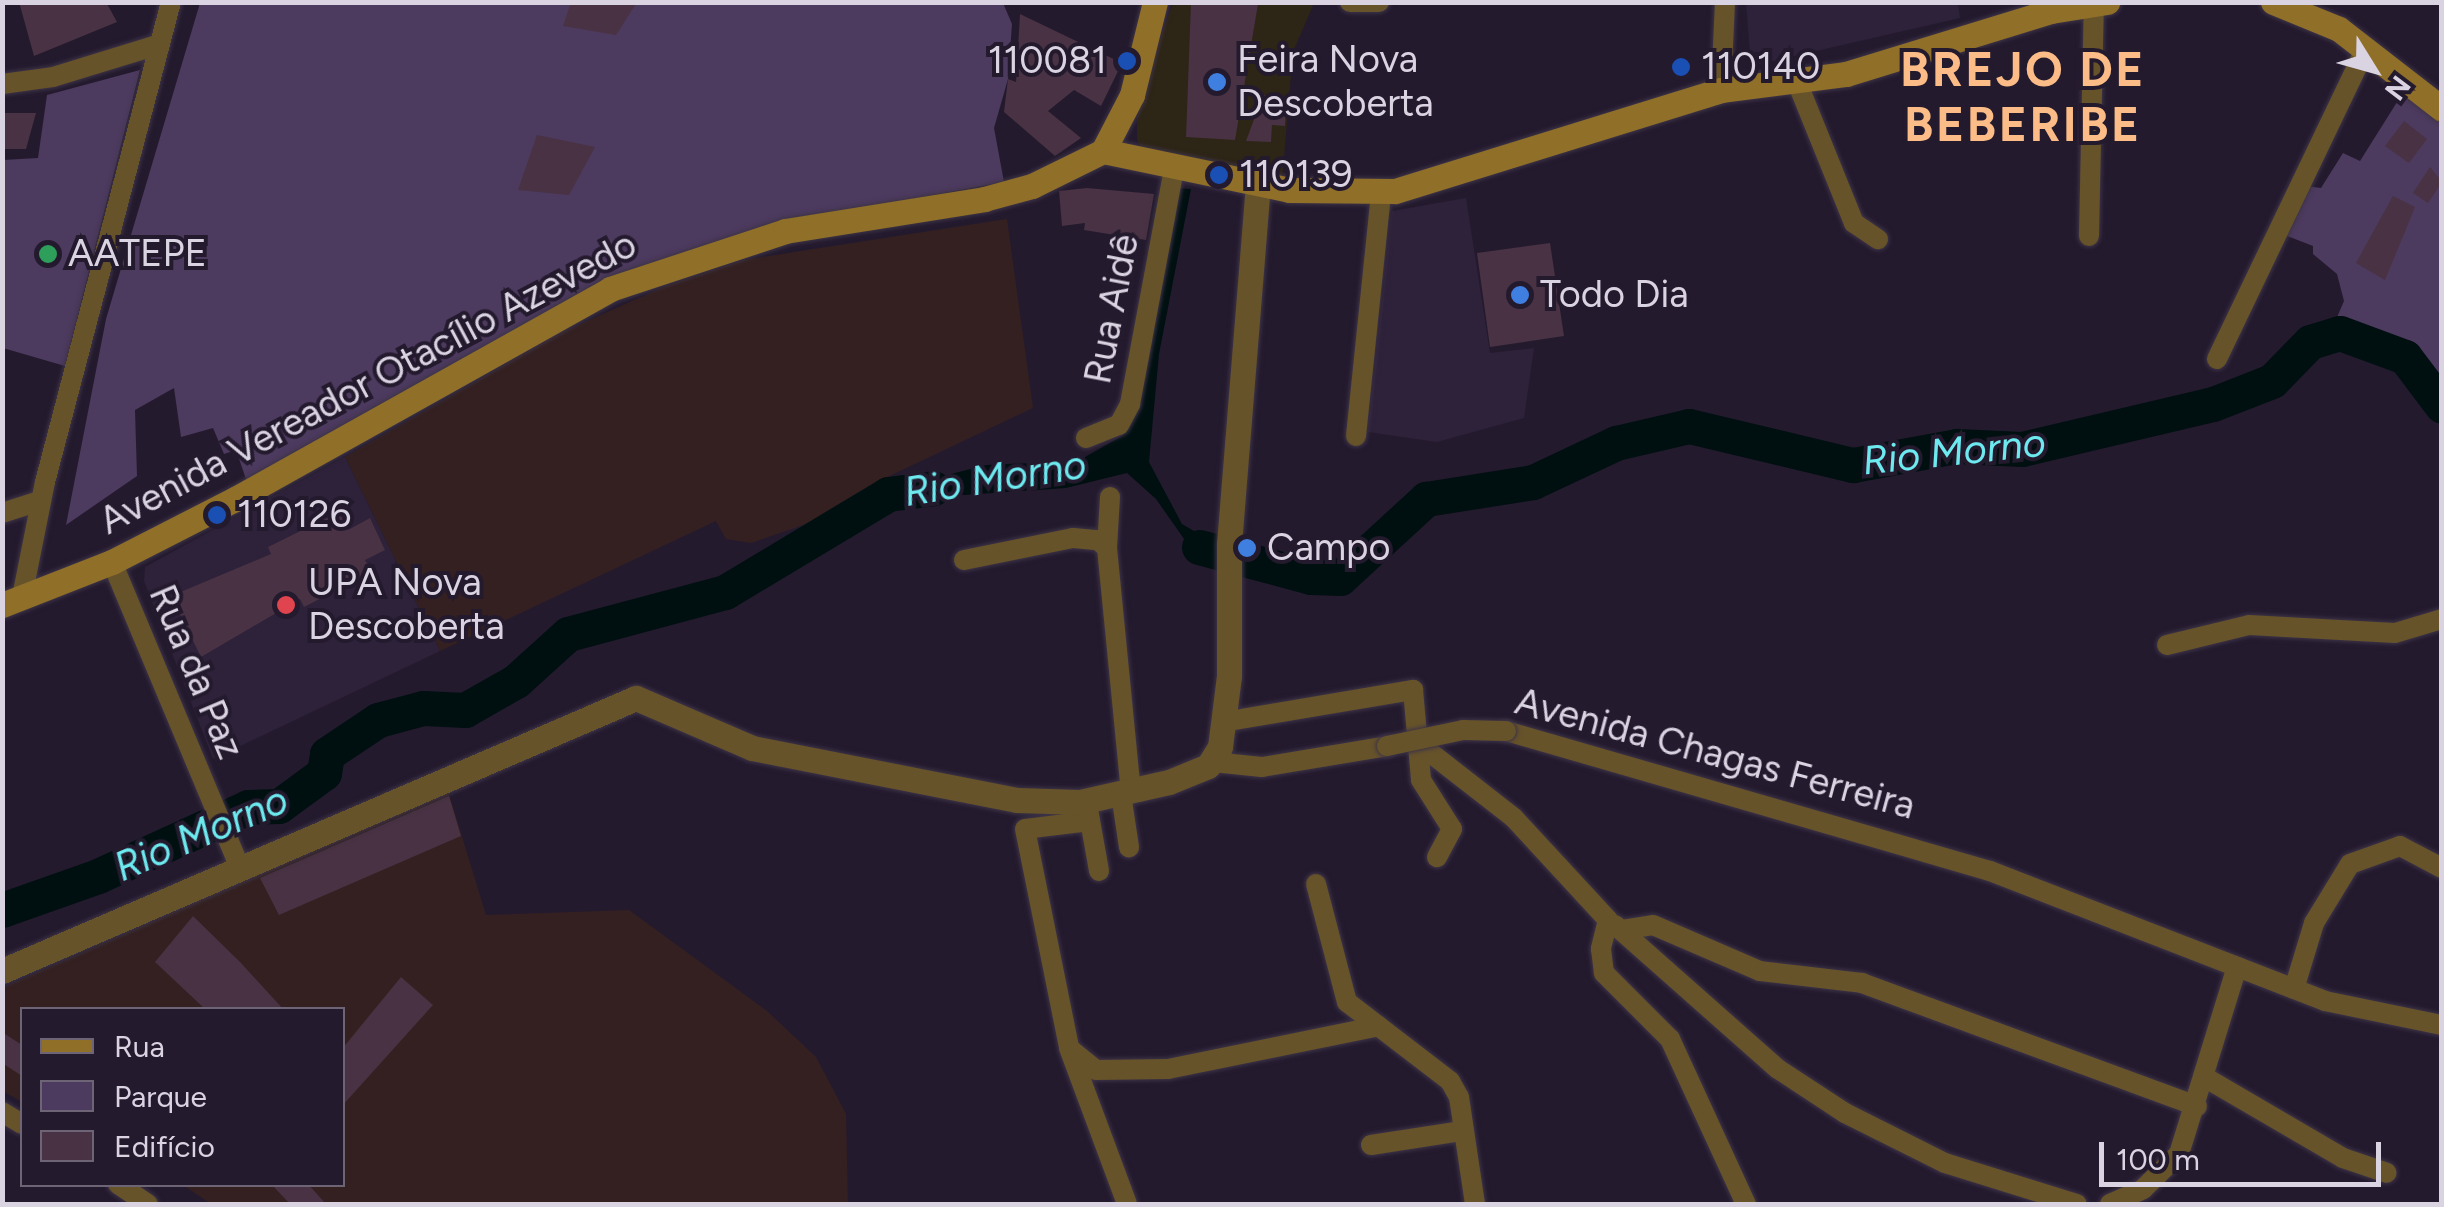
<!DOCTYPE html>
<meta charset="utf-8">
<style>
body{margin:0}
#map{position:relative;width:2444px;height:1207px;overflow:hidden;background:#241a2e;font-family:Figtree,sans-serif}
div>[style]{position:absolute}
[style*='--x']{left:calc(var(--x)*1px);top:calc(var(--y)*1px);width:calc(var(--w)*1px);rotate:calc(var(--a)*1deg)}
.commercial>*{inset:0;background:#2d2515}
.industrial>*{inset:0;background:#342020}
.built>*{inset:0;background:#2e213a}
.green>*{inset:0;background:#4d3a5f}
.water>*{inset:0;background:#001011}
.river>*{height:35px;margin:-17.5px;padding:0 17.5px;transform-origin:17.5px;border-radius:17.5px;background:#001011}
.building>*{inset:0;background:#483243}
.roads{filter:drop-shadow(0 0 2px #3d3447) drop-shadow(0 0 2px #3d3447)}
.minor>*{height:20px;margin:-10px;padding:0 10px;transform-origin:10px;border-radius:10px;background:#67532a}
.tertiary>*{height:25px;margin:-12.5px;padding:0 12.5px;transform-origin:12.5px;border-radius:12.5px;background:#67532a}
.secondary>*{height:25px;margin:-12.5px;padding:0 12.5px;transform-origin:12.5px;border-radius:12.5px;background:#906f29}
.bridges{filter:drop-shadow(0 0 2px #3d3447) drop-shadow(0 0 2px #3d3447)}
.minor-bridge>*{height:20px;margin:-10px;padding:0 10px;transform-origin:10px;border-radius:10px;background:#67532a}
.dots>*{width:28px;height:28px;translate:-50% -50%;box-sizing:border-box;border:5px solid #241a2e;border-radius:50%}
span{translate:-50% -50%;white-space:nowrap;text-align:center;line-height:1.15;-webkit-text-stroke:8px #241a2e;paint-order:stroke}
.poi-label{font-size:38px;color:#dad3e2}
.left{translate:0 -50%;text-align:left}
.right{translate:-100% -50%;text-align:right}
.street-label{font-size:38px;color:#dad3e2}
.water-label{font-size:40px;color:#6deaef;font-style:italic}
.district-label{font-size:48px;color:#fbbc87;font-weight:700;letter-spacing:2.5px}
.frame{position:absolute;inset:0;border:5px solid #dad3e2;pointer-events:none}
.legend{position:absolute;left:20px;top:1007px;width:325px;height:180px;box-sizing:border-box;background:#241a2e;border:2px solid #6d6476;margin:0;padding:12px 18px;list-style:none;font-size:30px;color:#dad3e2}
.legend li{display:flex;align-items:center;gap:20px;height:50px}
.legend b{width:50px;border:2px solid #6d6476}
.north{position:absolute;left:2324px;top:20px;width:100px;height:100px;-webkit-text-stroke:8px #241a2e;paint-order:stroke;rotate:127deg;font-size:28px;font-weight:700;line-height:40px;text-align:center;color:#dad3e2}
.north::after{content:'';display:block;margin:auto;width:35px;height:45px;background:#dad3e2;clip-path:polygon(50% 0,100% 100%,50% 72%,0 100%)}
.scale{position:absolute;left:2099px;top:1142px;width:282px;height:45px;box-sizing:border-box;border:5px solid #dad3e2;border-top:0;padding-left:12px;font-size:30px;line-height:35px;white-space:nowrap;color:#dad3e2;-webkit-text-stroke:8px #241a2e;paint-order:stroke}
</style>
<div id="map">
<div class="commercial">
<i style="clip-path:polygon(1173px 3px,1314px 3px,1293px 52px,1282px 181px,1144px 151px,1137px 140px,1137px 103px)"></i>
</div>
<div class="industrial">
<i style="clip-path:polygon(1007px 219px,1033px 408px,879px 481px,882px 487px,841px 512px,751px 543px,726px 539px,716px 521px,440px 651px,345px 457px,558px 334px,666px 286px,743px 260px)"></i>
<i style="clip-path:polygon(448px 791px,486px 915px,629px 910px,767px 1011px,816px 1057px,846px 1114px,848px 1204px,211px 1204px,183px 1185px,342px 1184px,342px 1010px,22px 1010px,22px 1102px,3px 1091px,2px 988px)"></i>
</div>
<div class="built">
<i style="clip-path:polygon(1746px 3px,1958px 3px,1960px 18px,1751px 66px)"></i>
<i style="clip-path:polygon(1466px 198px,1490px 353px,1534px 348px,1524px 418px,1437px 442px,1368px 432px,1392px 211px)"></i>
<i style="clip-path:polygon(345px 457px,440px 651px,213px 759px,144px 581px,145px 567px)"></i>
</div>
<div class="green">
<i style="clip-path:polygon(200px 3px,1003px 3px,1012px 24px,1008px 79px,994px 128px,1004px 182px,902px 201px,635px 268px,247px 482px,236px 450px,224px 454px,213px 428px,181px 437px,174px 388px,135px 410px,137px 476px,66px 525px,106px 319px)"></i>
<i style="clip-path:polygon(140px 70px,65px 366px,3px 348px,3px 160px,38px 158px,47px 95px)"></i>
<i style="clip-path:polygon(2404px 91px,2441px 119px,2441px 394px,2414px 356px,2335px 322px,2344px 301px,2337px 274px,2313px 254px,2313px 246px,2282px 234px,2306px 186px,2321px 188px,2343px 153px,2360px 161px)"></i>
</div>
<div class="water">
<i style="clip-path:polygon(1178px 188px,1191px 189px,1159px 354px,1149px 462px,1182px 524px,1218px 545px,1215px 565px,1196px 556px,1156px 499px,1127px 473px,1066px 488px,893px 500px,885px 491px,986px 465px,1078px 461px,1122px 436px,1136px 408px)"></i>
</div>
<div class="river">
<i style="--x:1199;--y:547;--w:116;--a:15"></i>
<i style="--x:1311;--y:577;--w:29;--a:2"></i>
<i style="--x:1340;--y:578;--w:117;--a:-42.6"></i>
<i style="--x:1426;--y:499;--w:108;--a:-9"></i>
<i style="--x:1533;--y:482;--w:92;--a:-25.2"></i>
<i style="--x:1616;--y:443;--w:75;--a:-13.1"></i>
<i style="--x:1689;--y:426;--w:169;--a:13.4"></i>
<i style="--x:1853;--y:465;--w:106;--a:-10.4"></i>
<i style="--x:1957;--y:446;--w:65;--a:2.6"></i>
<i style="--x:2022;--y:449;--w:196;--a:-13.3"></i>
<i style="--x:2213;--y:404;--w:63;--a:-21.3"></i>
<i style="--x:2272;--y:381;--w:54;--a:-45.7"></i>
<i style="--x:2310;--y:342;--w:31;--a:-17"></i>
<i style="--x:2340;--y:333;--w:69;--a:20.3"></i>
<i style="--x:2405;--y:357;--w:61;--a:52.9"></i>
<i style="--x:2;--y:910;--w:102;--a:-19.5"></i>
<i style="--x:98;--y:876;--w:165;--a:-24.7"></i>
<i style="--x:248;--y:807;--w:31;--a:-2"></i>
<i style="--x:279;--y:806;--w:56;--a:-36.3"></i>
<i style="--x:324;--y:773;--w:19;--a:-81"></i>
<i style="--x:327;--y:754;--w:61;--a:-33.7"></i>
<i style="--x:378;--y:720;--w:47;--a:-14.9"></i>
<i style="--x:423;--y:708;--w:42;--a:2.7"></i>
<i style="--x:465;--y:710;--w:59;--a:-29.6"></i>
<i style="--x:516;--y:681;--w:70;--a:-42.1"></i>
<i style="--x:568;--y:634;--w:163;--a:-15"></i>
<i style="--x:725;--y:592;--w:190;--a:-31"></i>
<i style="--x:888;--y:494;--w:46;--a:-7.4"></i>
</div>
<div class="building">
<i style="clip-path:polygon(19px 2px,106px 2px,117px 22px,34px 56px)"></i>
<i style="clip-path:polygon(571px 2px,637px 2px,616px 35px,563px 26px)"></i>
<i style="clip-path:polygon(1191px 2px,1258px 4px,1235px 140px,1186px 137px)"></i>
<i style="clip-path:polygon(1020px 14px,1122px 63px,1101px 106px,1074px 90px,1048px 111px,1081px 138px,1055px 156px,1004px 112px,1008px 79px,1016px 82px)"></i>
<i style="clip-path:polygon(1263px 95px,1287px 97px,1285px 126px,1272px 125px,1271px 142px,1246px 141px)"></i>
<i style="clip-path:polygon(2px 113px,36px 113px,26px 149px,2px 149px)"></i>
<i style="clip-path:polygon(2404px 121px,2427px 139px,2409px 163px,2385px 146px)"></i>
<i style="clip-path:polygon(537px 135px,595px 147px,569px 195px,518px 190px)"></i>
<i style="clip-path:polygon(2430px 167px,2442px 182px,2428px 203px,2413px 193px)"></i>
<i style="clip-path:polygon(1087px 188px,1154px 194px,1146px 240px,1084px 230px,1085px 223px,1062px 226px,1059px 191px)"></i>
<i style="clip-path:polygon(2393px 196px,2415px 207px,2385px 280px,2356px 263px)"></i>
<i style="clip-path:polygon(1550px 243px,1564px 336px,1490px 347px,1477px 253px)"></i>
<i style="clip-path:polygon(339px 512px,348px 530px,370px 518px,385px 550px,365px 560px,372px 572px,304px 607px,300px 599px,201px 657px,171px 596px,271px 554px,268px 547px)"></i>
<i style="clip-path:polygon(449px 796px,461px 836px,279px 915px,260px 878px)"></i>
<i style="clip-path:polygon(193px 916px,241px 963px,284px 1010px,206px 1010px,155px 962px)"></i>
<i style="clip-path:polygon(401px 977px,433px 1005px,342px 1106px,342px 1049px)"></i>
<i style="clip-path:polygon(2px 1032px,22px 1045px,22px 1076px,2px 1063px)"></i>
<i style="clip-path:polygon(271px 1184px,308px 1184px,326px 1204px,290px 1204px)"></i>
</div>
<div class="roads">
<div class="minor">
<i style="--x:1350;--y:2;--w:29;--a:0"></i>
<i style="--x:1797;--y:82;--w:152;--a:68"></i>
<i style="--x:1854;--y:223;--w:29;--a:34"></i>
<i style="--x:2;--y:84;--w:51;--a:-7.8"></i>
<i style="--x:53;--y:77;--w:112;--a:-17.1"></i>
<i style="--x:1721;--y:90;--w:88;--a:-87.4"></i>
<i style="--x:2089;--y:236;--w:232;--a:-88.8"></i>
<i style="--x:2217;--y:359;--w:340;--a:-64.4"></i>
<i style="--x:1356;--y:436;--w:244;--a:-84.1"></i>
<i style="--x:1086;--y:438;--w:35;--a:-22"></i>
<i style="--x:1119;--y:425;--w:24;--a:-62"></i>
<i style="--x:1130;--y:404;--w:240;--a:-79.4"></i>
<i style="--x:1110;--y:497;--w:51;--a:93.4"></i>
<i style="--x:1107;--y:548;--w:245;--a:84.4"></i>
<i style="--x:2;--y:513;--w:40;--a:-18"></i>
<i style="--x:964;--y:560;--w:111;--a:-11.4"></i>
<i style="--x:1073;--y:538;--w:25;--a:5"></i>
<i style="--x:1098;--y:540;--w:12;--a:42"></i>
<i style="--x:112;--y:562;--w:329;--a:67.3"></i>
<i style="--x:22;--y:597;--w:117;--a:-78.7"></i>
<i style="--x:45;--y:482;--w:496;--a:-75.3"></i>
<i style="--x:2167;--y:645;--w:84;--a:-13.7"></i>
<i style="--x:2249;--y:625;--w:146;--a:3.1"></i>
<i style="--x:2395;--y:633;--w:49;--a:-16.6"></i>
<i style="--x:1223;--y:722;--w:193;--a:-9.6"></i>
<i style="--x:1413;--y:690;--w:90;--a:84.9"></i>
<i style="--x:1421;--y:780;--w:58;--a:57.7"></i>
<i style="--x:1452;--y:829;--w:32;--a:118"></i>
<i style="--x:1506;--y:731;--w:504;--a:16.13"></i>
<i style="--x:1990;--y:871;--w:359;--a:21.2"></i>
<i style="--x:2325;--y:1001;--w:119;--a:11.6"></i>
<i style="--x:1423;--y:747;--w:114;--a:37.9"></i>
<i style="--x:1513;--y:817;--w:140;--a:47.3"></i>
<i style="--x:1608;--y:920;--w:30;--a:104"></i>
<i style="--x:1601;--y:949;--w:24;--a:83"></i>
<i style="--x:1604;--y:973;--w:93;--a:45"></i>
<i style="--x:1670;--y:1039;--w:182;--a:65.3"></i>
<i style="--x:1213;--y:762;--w:49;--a:5.8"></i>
<i style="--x:1262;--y:767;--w:127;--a:-9.5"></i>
<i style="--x:1121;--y:794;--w:54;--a:81.4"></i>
<i style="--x:1088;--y:809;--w:63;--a:79.9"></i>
<i style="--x:1090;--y:821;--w:65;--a:173"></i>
<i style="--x:1025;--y:829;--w:223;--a:78.6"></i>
<i style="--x:1069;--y:1048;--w:166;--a:69.6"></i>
<i style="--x:1316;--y:884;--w:122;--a:75.3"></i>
<i style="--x:1347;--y:1002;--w:130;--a:37.5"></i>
<i style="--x:1450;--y:1081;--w:18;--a:61"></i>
<i style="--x:1459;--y:1097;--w:108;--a:81.5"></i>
<i style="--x:1615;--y:925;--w:217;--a:41.5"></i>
<i style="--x:1778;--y:1069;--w:80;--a:33.3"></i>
<i style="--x:1845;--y:1113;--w:112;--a:26.6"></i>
<i style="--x:1945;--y:1163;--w:138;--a:17.3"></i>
<i style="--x:1622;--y:930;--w:31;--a:-9"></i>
<i style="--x:1653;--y:925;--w:116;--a:23.3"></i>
<i style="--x:1760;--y:971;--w:103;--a:6.7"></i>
<i style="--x:1862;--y:983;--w:357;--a:20.2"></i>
<i style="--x:2294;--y:989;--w:69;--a:-73.1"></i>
<i style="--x:2314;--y:923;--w:69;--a:-58.6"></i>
<i style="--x:2350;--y:864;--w:53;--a:-19.8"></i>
<i style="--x:2400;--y:846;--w:47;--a:27.6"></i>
<i style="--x:1070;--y:1049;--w:33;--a:39"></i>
<i style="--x:1096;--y:1070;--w:72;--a:-0.8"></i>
<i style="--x:1168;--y:1069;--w:215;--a:-11.5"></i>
<i style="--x:2206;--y:1078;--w:159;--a:30.3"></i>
<i style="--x:2343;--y:1158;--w:46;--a:18.8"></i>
<i style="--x:2;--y:1112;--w:23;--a:31"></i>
<i style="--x:1371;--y:1145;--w:91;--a:-8.8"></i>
<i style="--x:118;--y:1184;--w:36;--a:34"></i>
<i style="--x:2110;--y:1204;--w:36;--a:-24"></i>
<i style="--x:2143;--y:1189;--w:50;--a:-44.2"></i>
<i style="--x:2179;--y:1154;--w:196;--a:-72.8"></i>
</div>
<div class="tertiary">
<i style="--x:2;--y:971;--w:690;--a:-23.3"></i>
<i style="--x:636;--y:698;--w:126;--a:23.3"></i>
<i style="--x:752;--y:748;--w:270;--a:11.1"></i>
<i style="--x:1017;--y:800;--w:63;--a:1.8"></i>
<i style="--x:1080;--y:802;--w:91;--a:-12.7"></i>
<i style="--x:1169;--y:782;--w:42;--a:-22.3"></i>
<i style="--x:1208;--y:766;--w:22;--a:-58"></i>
<i style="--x:1220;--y:747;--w:72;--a:-82.8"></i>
<i style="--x:1229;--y:676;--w:132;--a:-90"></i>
<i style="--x:1229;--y:544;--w:360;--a:-85.4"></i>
</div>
<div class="secondary">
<i style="--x:2273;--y:2;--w:71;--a:22.2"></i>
<i style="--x:2339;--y:29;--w:130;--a:37.8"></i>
<i style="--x:1103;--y:151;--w:63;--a:-62.6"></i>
<i style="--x:1132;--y:95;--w:96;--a:-76.1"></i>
<i style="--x:2;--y:605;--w:118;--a:-21.4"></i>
<i style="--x:112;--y:562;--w:138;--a:-27.1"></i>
<i style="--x:235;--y:499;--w:430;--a:-29.2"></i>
<i style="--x:610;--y:289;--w:184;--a:-18.3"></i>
<i style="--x:785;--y:231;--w:202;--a:-9.1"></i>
<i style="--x:984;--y:199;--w:50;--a:-15.2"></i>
<i style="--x:1032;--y:186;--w:79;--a:-26.2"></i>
<i style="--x:1103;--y:151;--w:190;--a:11.8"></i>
<i style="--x:1289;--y:190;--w:106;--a:0.5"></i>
<i style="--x:1395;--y:191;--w:341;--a:-17.2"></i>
<i style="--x:1721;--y:90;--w:126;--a:-7.3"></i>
<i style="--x:1846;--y:74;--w:214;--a:-17.1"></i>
<i style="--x:2051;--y:11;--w:57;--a:-9.1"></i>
</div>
</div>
<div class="bridges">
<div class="minor-bridge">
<i style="--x:1387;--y:746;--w:78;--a:-11.9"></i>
<i style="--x:1463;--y:730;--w:43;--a:1.3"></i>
</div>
</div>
<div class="dots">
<i style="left:1127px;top:61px;background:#1a4fb4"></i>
<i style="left:1681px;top:67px;background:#1a4fb4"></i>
<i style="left:1217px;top:82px;background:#3f7fe0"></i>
<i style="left:1219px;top:175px;background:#1a4fb4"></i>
<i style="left:48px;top:254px;background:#2e9e5b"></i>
<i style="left:1520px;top:295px;background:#3f7fe0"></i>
<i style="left:217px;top:515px;background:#1a4fb4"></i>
<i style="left:1247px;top:548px;background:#3f7fe0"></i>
<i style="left:286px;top:605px;background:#e0444e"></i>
</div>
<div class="poi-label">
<span class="left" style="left:1237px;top:82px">Feira Nova<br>Descoberta</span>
<span class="right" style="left:1107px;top:61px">110081</span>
<span class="left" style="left:1701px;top:67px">110140</span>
<span class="left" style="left:1239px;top:175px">110139</span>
<span class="left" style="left:68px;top:254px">AATEPE</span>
<span class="left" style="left:1540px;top:295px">Todo Dia</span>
<span class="left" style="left:237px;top:515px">110126</span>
<span class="left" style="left:1267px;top:548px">Campo</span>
<span class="left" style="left:308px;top:605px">UPA Nova<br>Descoberta</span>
</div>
<div class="street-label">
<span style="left:1112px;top:309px;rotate:-79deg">Rua Aidê</span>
<span style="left:368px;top:383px;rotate:-28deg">Avenida Vereador Otacílio Azevedo</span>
<span style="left:196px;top:672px;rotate:67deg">Rua da Paz</span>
<span style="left:1715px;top:754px;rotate:15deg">Avenida Chagas Ferreira</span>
</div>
<div class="water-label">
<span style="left:1954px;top:451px;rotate:-6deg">Rio Morno</span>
<span style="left:995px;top:478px;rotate:-9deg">Rio Morno</span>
<span style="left:201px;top:833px;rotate:-23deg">Rio Morno</span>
</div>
<div class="district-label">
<span style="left:2023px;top:97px">BREJO DE<br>BEBERIBE</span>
</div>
<div class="frame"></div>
<ul class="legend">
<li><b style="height:12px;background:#906f29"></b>Rua</li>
<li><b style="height:28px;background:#4d3a5f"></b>Parque</li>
<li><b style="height:28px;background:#483243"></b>Edifício</li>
</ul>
<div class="north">N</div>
<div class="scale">100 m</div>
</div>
